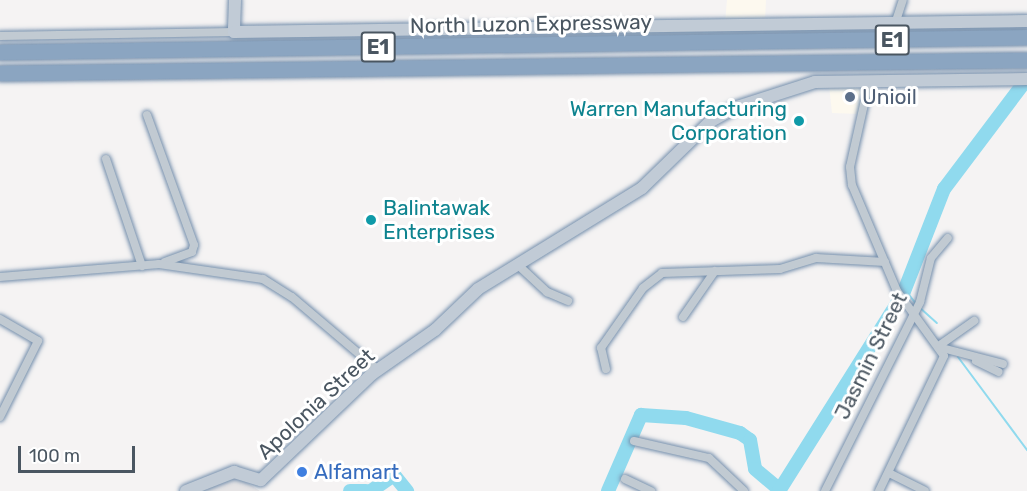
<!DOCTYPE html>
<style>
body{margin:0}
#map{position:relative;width:1027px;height:491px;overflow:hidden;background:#f5f3f3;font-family:Rubik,sans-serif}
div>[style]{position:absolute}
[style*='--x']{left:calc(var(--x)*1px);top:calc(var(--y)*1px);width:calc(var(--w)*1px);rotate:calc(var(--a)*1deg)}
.commercial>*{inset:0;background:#fdf9ef}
.education>*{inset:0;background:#e6e4e5}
.stream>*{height:2px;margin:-1px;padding:0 1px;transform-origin:1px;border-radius:1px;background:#90daee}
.river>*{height:14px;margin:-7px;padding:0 7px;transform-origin:7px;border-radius:7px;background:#90daee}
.roads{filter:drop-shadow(0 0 2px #7690ad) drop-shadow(0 0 2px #7690ad)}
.street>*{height:8px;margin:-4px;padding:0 4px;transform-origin:4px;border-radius:4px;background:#c1cad2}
.secondary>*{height:12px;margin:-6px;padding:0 6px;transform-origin:6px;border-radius:6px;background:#c1cbd6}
.highway>*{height:15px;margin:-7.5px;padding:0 7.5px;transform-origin:7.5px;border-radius:7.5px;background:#8ba5c1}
.dots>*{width:16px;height:16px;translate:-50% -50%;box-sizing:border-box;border:3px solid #fff;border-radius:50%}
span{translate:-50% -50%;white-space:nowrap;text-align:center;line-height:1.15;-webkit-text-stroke:6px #fff;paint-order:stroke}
.shield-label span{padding:2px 4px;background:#fff;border:2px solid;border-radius:4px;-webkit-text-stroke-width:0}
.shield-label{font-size:20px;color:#4a5661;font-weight:700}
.street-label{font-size:21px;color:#4a5661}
.service-label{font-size:21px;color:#4e5e75}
.left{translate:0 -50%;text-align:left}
.culture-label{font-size:21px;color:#0d838f}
.right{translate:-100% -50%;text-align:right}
.shop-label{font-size:21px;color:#366cbe}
.scale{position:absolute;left:18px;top:446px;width:117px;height:27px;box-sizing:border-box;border:3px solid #4a5661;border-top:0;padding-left:8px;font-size:18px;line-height:21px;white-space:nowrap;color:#4a5661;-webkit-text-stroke:4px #fff;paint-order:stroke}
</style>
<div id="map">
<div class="commercial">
<i style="clip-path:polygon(727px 0,766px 0,765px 21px,725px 23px)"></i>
<i style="clip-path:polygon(829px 85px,864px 85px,859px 114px,832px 113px)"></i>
</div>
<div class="education">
<i style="clip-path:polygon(235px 475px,260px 491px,197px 491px)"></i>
</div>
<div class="stream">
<i style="--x:906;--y:291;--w:18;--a:52"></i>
<i style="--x:919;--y:307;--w:24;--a:42"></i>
<i style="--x:958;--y:357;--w:116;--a:53.4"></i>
</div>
<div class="river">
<i style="--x:903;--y:294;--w:113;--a:-68.7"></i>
<i style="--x:944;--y:189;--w:128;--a:-53"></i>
<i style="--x:350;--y:491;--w:16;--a:0"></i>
<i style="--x:371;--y:491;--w:28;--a:-35"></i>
<i style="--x:394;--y:475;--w:21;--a:51"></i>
<i style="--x:608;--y:491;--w:83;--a:-66.5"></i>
<i style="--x:641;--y:415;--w:45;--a:3.8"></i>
<i style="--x:686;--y:418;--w:56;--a:15.5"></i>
<i style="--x:740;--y:433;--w:12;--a:35"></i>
<i style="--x:750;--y:440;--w:29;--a:80"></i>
<i style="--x:755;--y:469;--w:31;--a:40"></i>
<i style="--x:779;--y:491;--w:223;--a:-57.8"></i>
</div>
<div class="roads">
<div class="street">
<i style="--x:895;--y:24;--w:25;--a:-72"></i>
<i style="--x:0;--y:36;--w:234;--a:-1"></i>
<i style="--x:869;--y:82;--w:87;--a:102.6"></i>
<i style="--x:850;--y:167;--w:18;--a:84"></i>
<i style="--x:852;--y:185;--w:115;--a:67"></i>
<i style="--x:897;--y:291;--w:80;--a:54.1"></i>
<i style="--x:944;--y:356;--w:150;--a:115.7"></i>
<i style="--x:147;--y:115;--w:138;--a:70.1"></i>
<i style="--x:194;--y:245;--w:7;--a:106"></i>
<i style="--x:192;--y:252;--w:29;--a:160"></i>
<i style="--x:106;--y:159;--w:113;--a:71.4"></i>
<i style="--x:518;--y:265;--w:40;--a:43"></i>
<i style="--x:547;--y:292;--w:23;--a:23"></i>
<i style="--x:0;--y:277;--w:160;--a:-4.7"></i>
<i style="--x:159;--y:264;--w:105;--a:8.2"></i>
<i style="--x:263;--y:279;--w:34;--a:32"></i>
<i style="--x:292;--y:297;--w:113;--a:40.3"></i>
<i style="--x:683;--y:317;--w:56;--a:-55.2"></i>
<i style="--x:0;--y:319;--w:44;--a:30.1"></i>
<i style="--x:38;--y:341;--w:85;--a:116.6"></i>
<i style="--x:940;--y:345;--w:42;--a:-35.2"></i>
<i style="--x:942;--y:348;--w:63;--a:14.7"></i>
<i style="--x:976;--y:361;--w:25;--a:26"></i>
<i style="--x:606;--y:369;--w:22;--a:-103"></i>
<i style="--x:601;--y:348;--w:73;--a:-55"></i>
<i style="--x:643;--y:288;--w:24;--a:-38"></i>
<i style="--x:662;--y:273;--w:118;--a:-1.9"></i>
<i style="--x:780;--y:269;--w:38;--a:-17"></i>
<i style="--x:816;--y:258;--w:69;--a:3.3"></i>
<i style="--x:634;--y:441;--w:77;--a:12.8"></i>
<i style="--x:709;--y:458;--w:48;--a:43.3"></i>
<i style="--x:889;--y:473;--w:40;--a:26.6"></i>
<i style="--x:625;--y:479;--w:29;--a:25"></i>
<i style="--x:825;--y:491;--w:212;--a:-63.3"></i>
<i style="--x:920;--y:302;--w:45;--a:-76"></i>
<i style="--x:931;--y:258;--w:26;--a:-50"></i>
</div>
<div class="secondary">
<i style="--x:235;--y:0;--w:32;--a:92"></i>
<i style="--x:234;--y:32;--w:793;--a:-0.79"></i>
<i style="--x:261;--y:480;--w:153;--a:-43.7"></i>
<i style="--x:372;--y:374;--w:77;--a:-34.9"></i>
<i style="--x:435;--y:330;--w:59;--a:-43.6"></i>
<i style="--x:478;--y:289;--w:193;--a:-31.6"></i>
<i style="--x:642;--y:188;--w:96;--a:-44.2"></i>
<i style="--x:711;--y:121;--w:26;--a:-29"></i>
<i style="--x:734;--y:108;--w:85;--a:-17.8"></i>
<i style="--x:815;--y:82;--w:212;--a:-0.8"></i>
<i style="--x:186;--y:491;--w:52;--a:-21.6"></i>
<i style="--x:234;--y:472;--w:28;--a:17"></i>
</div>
<div class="highway">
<i style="--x:0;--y:52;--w:1027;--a:-0.84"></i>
<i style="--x:0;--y:73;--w:1027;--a:-0.73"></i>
</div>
</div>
<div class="dots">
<i style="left:850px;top:97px;background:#5c6f8a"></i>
<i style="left:799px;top:121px;background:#0f9aa8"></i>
<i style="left:371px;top:220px;background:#0f9aa8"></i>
<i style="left:302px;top:472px;background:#3f7fe0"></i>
</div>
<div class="shield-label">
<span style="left:892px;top:40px">E1</span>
<span style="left:378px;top:47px">E1</span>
</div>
<div class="street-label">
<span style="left:531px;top:24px;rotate:-1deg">North Luzon Expressway</span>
<span style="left:871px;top:356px;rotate:-64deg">Jasmin Street</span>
<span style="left:316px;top:404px;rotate:-43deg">Apolonia Street</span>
</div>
<div class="service-label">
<span class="left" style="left:862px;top:97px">Unioil</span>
</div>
<div class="culture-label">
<span class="right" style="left:787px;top:121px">Warren Manufacturing<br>Corporation</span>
<span class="left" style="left:383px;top:220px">Balintawak<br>Enterprises</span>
</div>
<div class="shop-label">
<span class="left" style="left:314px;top:472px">Alfamart</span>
</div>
<div class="scale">100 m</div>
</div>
